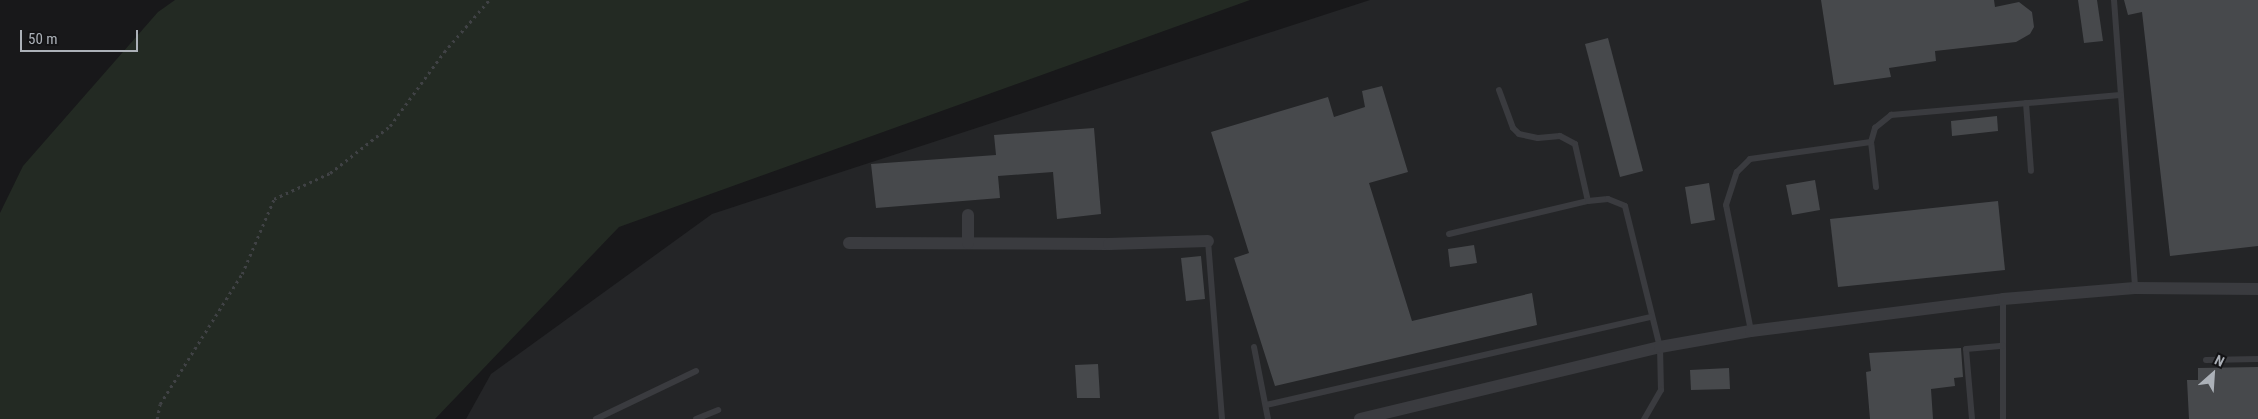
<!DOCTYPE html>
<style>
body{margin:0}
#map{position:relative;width:2258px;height:419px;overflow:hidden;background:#18181a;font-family:"Roboto Condensed",sans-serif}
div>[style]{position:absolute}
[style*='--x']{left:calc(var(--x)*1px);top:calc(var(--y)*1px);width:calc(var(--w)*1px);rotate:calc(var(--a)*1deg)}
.built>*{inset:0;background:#242527}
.green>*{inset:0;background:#232a23}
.building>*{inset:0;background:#47494c}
.path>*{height:2.5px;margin-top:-1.25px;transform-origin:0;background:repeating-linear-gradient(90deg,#404245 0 2.5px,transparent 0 6.5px)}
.service>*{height:6px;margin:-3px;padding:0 3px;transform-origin:3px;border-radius:3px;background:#3a3b3f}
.minor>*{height:12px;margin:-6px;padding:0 6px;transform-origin:6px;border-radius:6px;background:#3a3b3f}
span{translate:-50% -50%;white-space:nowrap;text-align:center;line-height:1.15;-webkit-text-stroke:4.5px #131315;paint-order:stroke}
.north{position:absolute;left:2188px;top:349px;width:50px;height:50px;-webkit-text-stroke:4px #131315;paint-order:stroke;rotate:26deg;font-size:14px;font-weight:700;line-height:20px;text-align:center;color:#acb1b8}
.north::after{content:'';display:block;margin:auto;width:18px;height:22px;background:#acb1b8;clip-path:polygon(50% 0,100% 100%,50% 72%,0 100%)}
.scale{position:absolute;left:20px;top:30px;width:118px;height:22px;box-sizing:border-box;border:2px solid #acb1b8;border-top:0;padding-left:6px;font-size:15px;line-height:18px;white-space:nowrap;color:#acb1b8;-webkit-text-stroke:4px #131315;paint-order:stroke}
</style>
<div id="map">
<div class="built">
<i style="clip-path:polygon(1370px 0,2258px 0,2258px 419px,466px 419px,491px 374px,712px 214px)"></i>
</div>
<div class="green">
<i style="clip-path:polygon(175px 0,1250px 0,619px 227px,435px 419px,0 419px,0 213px,23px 166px,158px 12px)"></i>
</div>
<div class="building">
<i style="clip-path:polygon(1821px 0,1994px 0,1995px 7px,2019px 2px,2032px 12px,2034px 27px,2030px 34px,2016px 42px,1935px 51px,1936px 61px,1889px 68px,1891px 77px,1834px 85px)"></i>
<i style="clip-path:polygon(2078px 0,2097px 0,2103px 41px,2084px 43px)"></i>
<i style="clip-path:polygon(2124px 0,2258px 0,2258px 246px,2170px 256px,2142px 12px,2128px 15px)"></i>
<i style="clip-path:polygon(1608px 38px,1643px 171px,1620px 177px,1585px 44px)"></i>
<i style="clip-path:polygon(1382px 86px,1408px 172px,1369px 183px,1412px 321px,1532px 293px,1537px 325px,1275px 386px,1234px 258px,1249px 253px,1211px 132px,1328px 97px,1334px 117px,1365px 107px,1362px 91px)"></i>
<i style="clip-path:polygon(1997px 116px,1998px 131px,1952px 136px,1951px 121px)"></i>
<i style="clip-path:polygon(1094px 128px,1101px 214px,1057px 219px,1053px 172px,998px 176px,1000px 198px,876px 208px,871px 164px,996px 155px,994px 135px)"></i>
<i style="clip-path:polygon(1815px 180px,1820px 210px,1792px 215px,1786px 185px)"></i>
<i style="clip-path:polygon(1709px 183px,1715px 220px,1691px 224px,1685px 187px)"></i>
<i style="clip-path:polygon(1998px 201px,2005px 270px,1838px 287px,1830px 219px)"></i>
<i style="clip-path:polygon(1474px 245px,1477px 263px,1450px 267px,1448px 249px)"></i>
<i style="clip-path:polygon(1201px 256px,1205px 299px,1186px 301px,1181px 258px)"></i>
<i style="clip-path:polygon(1961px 348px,1963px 377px,1954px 378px,1955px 386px,1931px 389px,1933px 419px,1870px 419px,1866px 372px,1871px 371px,1869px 353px)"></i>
<i style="clip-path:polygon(1098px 364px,1100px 398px,1077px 398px,1075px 365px)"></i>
<i style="clip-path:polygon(2258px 367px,2258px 419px,2189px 419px,2187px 380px,2198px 380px,2198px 368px)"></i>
<i style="clip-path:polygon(1729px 368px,1730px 389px,1691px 390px,1690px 370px)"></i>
</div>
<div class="path">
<i style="--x:157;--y:419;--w:15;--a:-79"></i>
<i style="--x:160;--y:404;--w:154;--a:-57.8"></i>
<i style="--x:242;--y:274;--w:82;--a:-66.9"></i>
<i style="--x:274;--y:199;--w:62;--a:-24.9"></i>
<i style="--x:330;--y:173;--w:76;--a:-38.1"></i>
<i style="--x:390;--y:126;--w:92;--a:-53.9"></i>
<i style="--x:444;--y:52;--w:69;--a:-49.1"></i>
</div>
<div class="service">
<i style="--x:2114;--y:0;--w:289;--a:85.8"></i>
<i style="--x:1499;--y:90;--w:40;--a:69.8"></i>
<i style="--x:1513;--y:128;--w:8;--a:45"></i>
<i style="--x:1519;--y:134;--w:19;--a:12"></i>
<i style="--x:1538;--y:138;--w:22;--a:-5"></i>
<i style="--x:1560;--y:136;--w:17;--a:28"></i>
<i style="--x:1575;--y:144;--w:58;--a:77.2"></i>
<i style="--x:2026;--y:103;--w:68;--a:85.8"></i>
<i style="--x:1876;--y:187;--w:45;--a:-96.3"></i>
<i style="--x:1871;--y:142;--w:15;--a:-74"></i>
<i style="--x:1875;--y:128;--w:21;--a:-39"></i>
<i style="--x:1891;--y:115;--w:230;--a:-5"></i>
<i style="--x:1449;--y:234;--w:143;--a:-13.4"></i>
<i style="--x:1588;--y:201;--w:20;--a:-6"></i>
<i style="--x:1608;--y:199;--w:18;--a:22"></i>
<i style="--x:1625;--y:206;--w:145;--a:76.1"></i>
<i style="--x:1660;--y:347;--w:43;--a:88.7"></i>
<i style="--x:1661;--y:390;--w:34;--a:120"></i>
<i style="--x:1208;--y:241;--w:179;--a:85.5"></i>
<i style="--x:2003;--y:299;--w:120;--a:90"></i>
<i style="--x:1751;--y:331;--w:128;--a:-101.2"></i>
<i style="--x:1726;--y:205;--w:35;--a:-72"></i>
<i style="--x:1737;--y:172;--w:18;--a:-45"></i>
<i style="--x:1750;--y:159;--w:122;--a:-8"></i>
<i style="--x:1254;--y:347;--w:73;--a:79"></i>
<i style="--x:2206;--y:360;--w:52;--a:-1.1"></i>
<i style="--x:1266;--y:405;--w:395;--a:-12.9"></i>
<i style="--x:596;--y:419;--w:111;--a:-25.6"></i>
<i style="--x:696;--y:419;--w:24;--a:-22"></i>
<i style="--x:1972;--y:419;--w:70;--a:-94.9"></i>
<i style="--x:1966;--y:349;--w:37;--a:-5"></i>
</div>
<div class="minor">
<i style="--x:849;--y:243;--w:260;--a:0.2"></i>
<i style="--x:1109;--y:244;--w:99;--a:-1.7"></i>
<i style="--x:968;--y:243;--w:28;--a:-90"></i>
<i style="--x:1360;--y:419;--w:309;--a:-13.5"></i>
<i style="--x:1660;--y:347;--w:92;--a:-10"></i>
<i style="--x:1751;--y:331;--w:254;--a:-7.2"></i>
<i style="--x:2003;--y:299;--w:132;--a:-4.8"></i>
<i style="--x:2135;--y:288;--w:123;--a:0.5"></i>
</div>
<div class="north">N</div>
<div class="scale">50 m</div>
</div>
